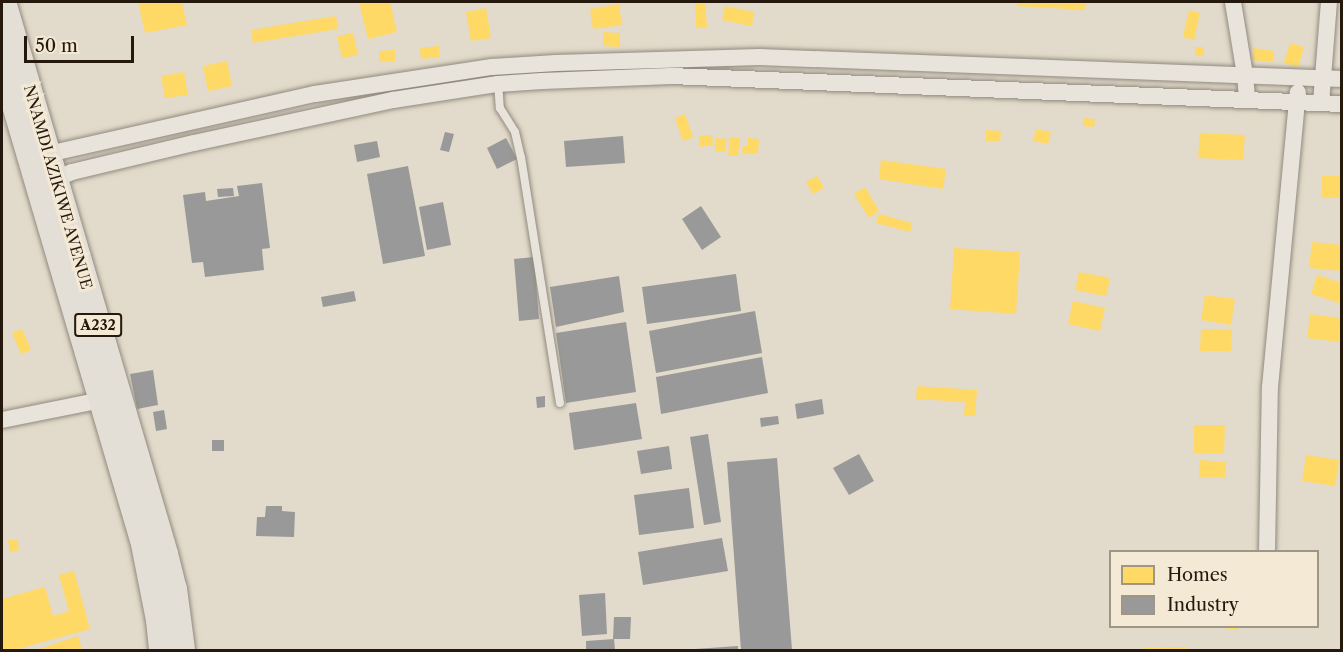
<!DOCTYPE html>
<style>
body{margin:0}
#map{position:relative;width:1343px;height:652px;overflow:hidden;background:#e2daca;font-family:"Libre Caslon Text",serif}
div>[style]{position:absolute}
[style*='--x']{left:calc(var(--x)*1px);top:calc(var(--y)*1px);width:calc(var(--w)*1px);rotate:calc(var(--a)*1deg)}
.homes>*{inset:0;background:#ffd966}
.industry>*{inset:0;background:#999}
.roads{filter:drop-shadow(0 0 2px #908a7f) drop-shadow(0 0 2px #908a7f)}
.service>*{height:8px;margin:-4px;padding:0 4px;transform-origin:4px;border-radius:4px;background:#e8e4dc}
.minor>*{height:16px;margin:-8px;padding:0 8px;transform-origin:8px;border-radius:8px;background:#e8e4dc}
.primary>*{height:26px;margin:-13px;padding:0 13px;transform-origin:13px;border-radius:13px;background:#e4dfd6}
span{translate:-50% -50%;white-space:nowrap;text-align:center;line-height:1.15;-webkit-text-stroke:6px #f3e9d5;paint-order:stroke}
.shield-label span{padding:2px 4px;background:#f3e9d5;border:2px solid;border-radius:4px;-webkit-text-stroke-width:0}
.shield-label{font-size:14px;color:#24190c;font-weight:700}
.street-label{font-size:15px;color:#24190c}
.frame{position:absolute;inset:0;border:3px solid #24190c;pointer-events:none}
.legend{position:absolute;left:1109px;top:550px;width:210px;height:78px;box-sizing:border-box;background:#f3e9d5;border:2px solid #a09685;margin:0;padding:8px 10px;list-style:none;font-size:18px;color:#24190c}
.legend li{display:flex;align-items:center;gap:12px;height:30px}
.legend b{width:30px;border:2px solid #a09685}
.scale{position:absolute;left:24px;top:36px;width:110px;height:27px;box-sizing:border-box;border:3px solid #24190c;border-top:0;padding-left:8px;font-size:18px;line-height:21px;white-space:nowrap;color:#24190c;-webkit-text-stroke:4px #f3e9d5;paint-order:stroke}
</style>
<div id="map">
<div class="homes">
<i style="clip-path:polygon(138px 2px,182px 2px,187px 25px,145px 33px)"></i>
<i style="clip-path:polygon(359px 2px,390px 2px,397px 32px,368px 39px)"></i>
<i style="clip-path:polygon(695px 2px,705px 2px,707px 27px,696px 28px)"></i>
<i style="clip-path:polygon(1018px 2px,1086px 2px,1085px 10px,1017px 6px)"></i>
<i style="clip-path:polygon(619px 4px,622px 25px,593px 29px,590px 9px)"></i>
<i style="clip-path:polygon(725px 6px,754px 12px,752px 26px,722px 20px)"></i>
<i style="clip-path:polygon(486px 8px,491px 38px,471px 41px,466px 12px)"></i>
<i style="clip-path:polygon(1189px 10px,1200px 13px,1194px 40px,1183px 37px)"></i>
<i style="clip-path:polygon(336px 16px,338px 29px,253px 43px,251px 30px)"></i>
<i style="clip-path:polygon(603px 32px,620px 33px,620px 47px,603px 46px)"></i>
<i style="clip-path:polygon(353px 33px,358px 55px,342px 58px,337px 36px)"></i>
<i style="clip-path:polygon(1290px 43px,1304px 47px,1298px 67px,1284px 63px)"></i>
<i style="clip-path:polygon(439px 46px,440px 57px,421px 59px,420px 48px)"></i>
<i style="clip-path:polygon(1195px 47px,1204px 47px,1204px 56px,1195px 55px)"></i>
<i style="clip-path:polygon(1254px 48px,1274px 51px,1273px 62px,1252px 60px)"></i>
<i style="clip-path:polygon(395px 50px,395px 61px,379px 62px,379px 51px)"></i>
<i style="clip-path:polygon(227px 61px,232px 86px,208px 91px,203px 66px)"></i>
<i style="clip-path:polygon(184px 72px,188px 95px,165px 98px,161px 76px)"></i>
<i style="clip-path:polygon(685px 114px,693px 137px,683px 141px,675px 118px)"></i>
<i style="clip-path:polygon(1084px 118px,1095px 119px,1094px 127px,1083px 126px)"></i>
<i style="clip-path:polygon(1036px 129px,1051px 132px,1048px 144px,1033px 141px)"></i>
<i style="clip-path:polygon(986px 130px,1001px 131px,1000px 141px,986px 141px)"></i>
<i style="clip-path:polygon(1200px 133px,1245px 135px,1243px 160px,1198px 158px)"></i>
<i style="clip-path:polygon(712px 135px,713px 145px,700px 147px,699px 136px)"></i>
<i style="clip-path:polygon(730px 137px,740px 138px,738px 156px,728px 155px)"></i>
<i style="clip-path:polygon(716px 138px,727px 139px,725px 152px,715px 151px)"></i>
<i style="clip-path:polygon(748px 138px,759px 139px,758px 154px,742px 153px,743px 146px,748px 146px)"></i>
<i style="clip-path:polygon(881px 160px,946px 169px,943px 189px,879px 179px)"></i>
<i style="clip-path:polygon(817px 176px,824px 188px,813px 194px,806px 182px)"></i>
<i style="clip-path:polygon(1322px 176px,1342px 176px,1342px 198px,1322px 198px)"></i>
<i style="clip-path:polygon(865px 187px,879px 211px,869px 218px,854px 194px)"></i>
<i style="clip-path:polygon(879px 214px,912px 223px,910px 232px,876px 223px)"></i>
<i style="clip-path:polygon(1312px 242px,1342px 245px,1342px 271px,1309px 268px)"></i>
<i style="clip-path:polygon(954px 248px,1020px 252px,1016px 314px,950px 309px)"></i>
<i style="clip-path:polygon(1079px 272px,1110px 278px,1106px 296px,1075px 290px)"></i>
<i style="clip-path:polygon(1317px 275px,1342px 283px,1339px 303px,1311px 294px)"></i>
<i style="clip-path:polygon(1205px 295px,1235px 299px,1231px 325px,1201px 320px)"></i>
<i style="clip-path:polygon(1073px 301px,1105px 308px,1100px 331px,1068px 324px)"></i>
<i style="clip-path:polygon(1310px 314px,1341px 318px,1339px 342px,1307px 338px)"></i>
<i style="clip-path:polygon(22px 329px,31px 350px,21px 354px,12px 333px)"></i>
<i style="clip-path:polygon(1201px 329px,1232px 330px,1231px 351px,1200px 351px)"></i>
<i style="clip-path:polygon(917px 386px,977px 390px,975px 416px,964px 415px,965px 402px,916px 399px)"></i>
<i style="clip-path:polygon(1194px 425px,1225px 425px,1224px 454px,1194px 453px)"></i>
<i style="clip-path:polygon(1306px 455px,1339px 460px,1335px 486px,1302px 481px)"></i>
<i style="clip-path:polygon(1200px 460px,1226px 462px,1225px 478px,1199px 477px)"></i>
<i style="clip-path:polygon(17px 539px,19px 550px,10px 552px,8px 540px)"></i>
<i style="clip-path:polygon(74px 571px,90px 629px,14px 650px,2px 650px,2px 599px,45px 587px,53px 616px,69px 611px,59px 575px)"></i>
<i style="clip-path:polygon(1208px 626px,1238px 626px,1238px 630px)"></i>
<i style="clip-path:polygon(78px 636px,82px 650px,36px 650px)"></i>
<i style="clip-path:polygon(1187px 647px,1187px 650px,1144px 650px,1144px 648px)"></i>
</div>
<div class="industry">
<i style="clip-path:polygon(445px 132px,454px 134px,449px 152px,440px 150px)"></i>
<i style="clip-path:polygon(623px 136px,625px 163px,566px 167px,564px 141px)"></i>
<i style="clip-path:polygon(506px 138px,517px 159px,497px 169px,487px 148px)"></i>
<i style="clip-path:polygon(377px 141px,380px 157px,357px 162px,354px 145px)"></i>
<i style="clip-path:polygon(408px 166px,425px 256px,383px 264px,367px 174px)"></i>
<i style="clip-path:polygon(262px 183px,270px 248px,262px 249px,264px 270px,205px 277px,203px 262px,192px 263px,183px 195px,205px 192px,206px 201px,239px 196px,237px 186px)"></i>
<i style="clip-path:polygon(233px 188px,234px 196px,218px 197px,217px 189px)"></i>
<i style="clip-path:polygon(443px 202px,451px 245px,427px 250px,419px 207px)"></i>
<i style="clip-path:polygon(701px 206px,721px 237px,702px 250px,682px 219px)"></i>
<i style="clip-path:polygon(534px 257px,539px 319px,519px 321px,514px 259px)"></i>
<i style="clip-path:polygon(736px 274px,741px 311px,647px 324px,642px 287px)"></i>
<i style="clip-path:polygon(619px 276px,624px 312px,556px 327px,550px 287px)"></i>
<i style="clip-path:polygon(354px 291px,356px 301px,323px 307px,321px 297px)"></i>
<i style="clip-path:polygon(755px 311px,762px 353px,656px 373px,649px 331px)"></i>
<i style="clip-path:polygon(626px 322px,636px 392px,566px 403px,556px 333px)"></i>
<i style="clip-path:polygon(762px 357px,768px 393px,661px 414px,656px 377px)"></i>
<i style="clip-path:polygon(153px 370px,158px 405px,137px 409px,130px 374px)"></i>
<i style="clip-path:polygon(545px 396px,545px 407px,537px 408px,536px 397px)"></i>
<i style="clip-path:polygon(822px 399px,824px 414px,797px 419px,795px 404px)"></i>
<i style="clip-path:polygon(636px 403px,642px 439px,574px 450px,569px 413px)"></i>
<i style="clip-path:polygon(164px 410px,167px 429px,156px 431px,153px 412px)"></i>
<i style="clip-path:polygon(778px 416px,779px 424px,761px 427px,760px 418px)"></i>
<i style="clip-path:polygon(708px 434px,721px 522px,704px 525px,690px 437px)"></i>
<i style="clip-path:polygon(212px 440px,224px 440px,224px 451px,212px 451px)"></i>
<i style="clip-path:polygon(669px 446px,672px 469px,641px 474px,637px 451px)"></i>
<i style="clip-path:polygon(859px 454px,874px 481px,849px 495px,833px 468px)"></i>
<i style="clip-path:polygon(777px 458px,792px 650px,741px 650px,727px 462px)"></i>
<i style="clip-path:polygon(689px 488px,694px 528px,639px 535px,634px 495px)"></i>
<i style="clip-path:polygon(266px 506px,282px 506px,282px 511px,295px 512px,294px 537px,256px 536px,257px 517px,265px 517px)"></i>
<i style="clip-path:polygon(722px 538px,728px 571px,643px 585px,638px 552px)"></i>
<i style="clip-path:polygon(605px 593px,607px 634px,582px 636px,579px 595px)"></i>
<i style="clip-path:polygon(614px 617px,631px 617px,630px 639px,613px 639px)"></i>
<i style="clip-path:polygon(614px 639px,615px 650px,586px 650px,586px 641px)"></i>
<i style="clip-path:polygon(738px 646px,738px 650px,695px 650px,695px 649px)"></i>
</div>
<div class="roads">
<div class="service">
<i style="--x:498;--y:82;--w:26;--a:86"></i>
<i style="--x:500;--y:108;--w:28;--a:58"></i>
<i style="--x:515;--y:132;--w:26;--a:77"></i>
<i style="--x:521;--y:157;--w:249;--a:81"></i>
</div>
<div class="minor">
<i style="--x:1233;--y:2;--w:74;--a:80.7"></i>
<i style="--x:1245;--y:75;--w:25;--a:85"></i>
<i style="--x:1321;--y:103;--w:101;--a:-85.5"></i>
<i style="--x:48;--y:154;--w:274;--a:-12.7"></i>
<i style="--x:315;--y:94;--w:179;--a:-8.7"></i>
<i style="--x:492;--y:67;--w:64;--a:-3.6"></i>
<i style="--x:556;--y:63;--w:203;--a:-1.7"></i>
<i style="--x:759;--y:57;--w:583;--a:2.16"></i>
<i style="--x:56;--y:179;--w:17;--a:-24"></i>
<i style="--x:72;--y:172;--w:125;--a:-13.4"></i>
<i style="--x:194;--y:143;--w:204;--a:-12.2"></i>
<i style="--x:393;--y:100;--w:106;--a:-8.7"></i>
<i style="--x:498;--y:84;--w:44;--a:-3.9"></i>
<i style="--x:542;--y:81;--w:129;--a:-2.2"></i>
<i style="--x:671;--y:76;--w:672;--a:2.39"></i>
<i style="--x:2;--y:420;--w:101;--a:-11.4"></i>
<i style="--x:1267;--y:552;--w:165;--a:-89"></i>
<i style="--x:1270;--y:387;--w:296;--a:-84.6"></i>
</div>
<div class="primary">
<i style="--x:3;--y:2;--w:575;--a:73.64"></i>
<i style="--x:165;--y:554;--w:36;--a:76"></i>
<i style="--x:174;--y:589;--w:62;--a:82.5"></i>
<i style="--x:2;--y:61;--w:498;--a:73.6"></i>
<i style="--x:143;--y:539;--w:83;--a:78.8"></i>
<i style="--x:159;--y:620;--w:30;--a:84"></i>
</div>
</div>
<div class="shield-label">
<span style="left:98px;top:325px">A232</span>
</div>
<div class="street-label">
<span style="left:58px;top:187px;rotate:74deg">NNAMDI AZIKIWE AVENUE</span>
</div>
<div class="frame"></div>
<ul class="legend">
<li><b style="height:16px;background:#ffd966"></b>Homes</li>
<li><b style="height:16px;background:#999"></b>Industry</li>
</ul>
<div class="scale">50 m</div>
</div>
